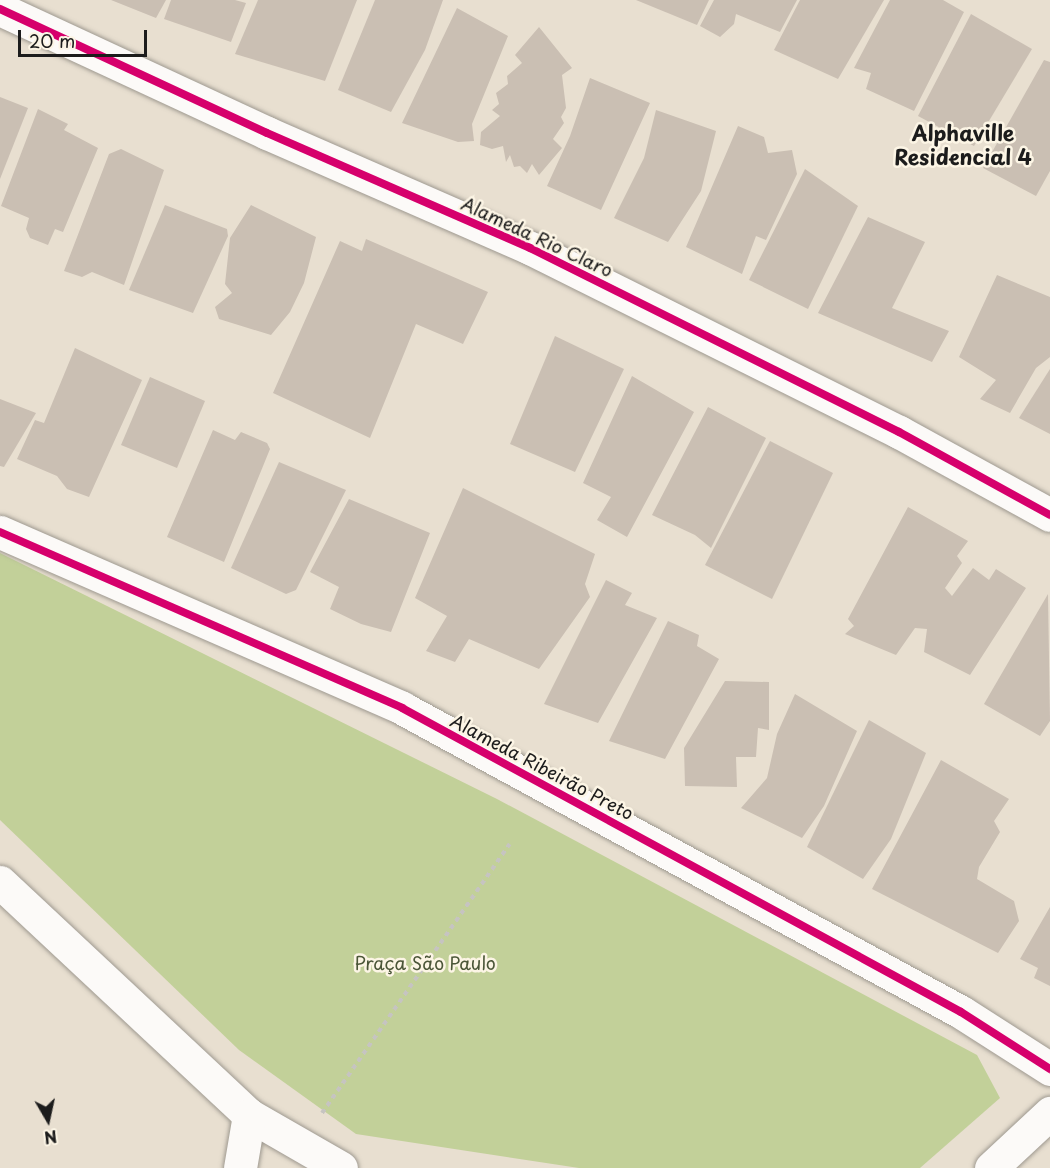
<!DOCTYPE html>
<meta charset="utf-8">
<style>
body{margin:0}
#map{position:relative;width:1050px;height:1168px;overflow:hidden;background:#e8dfd0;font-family:"Playpen Sans",sans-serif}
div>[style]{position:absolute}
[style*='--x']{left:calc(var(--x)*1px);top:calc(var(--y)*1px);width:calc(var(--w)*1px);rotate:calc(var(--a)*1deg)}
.green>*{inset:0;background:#c2d099}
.building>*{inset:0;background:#cabfb3}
.path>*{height:4px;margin-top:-2px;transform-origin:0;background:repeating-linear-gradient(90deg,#c6c4c1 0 4.5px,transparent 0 9px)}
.roads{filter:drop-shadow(0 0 2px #9e9990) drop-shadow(0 0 2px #9e9990)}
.minor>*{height:33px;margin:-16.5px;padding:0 16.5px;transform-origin:16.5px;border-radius:16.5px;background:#fcfaf8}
.cycleway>*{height:8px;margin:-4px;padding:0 4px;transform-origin:4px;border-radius:4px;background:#d6006c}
span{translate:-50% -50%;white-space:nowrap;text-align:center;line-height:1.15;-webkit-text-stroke:5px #fcf5e5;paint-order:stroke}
.street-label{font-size:18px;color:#1c1c1c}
.park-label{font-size:18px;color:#4b5638}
.quarter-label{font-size:21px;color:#1c1c1c;font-weight:700}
.north{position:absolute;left:18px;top:1090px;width:60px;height:60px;-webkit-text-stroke:4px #fcf5e5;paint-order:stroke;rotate:171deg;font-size:16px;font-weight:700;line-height:24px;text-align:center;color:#1c1c1c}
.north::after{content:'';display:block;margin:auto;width:21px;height:27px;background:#1c1c1c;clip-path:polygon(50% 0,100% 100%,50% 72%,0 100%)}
.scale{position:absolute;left:18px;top:30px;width:129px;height:27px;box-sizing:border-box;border:3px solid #1c1c1c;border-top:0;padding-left:8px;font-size:18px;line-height:21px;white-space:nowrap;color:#1c1c1c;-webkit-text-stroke:4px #fcf5e5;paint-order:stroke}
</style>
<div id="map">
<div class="green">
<i style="clip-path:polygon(0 553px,497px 799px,977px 1055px,1000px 1098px,920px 1168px,579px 1168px,356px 1134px,239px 1050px,0 820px)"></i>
</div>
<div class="building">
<i style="clip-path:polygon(111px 0,166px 0,156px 18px)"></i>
<i style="clip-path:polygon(171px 0,235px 0,246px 3px,231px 42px,164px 19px)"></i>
<i style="clip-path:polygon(258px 0,357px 0,325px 81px,235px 54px)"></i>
<i style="clip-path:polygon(375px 0,443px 0,425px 50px,391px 112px,338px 90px)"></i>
<i style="clip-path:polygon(636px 0,709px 0,697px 25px)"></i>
<i style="clip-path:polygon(714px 0,797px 0,780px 32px,736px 14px,734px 24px,720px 37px,700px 26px)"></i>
<i style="clip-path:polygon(800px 0,884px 0,838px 79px,774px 50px)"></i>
<i style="clip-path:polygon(890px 0,943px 0,964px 12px,914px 111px,866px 89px,871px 73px,854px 68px)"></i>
<i style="clip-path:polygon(457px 8px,508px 36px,472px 124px,474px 141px,458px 142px,402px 123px)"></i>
<i style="clip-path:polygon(971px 14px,1032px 49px,974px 146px,918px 116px)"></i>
<i style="clip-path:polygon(539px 27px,572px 68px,562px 75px,566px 108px,561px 117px,564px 123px,553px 139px,562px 148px,539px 175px,532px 164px,527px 173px,520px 166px,514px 167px,510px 155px,506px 162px,503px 146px,492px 149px,480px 145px,481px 132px,500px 116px,492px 110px,499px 104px,496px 93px,508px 84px,507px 76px,522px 63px,515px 55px)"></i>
<i style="clip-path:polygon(1044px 60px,1050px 62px,1050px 171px,1036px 196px,983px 168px)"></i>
<i style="clip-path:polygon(590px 78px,650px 103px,601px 210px,547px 186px,570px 136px)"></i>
<i style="clip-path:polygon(0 97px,28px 108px,0 179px)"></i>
<i style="clip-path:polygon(38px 109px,68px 124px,64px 130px,98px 148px,63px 232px,55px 229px,48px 245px,30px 238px,26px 229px,29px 218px,1px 206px)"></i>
<i style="clip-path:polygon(656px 110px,716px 131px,701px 191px,668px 242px,614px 218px,644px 158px)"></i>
<i style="clip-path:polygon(738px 126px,764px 137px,768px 153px,792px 150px,797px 174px,766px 240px,756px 236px,742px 274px,686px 247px)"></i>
<i style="clip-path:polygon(121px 149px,164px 170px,124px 285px,92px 272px,82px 277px,64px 271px,109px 154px)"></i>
<i style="clip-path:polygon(805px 169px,858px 206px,808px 309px,749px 280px)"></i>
<i style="clip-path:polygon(165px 205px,227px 229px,228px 236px,193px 313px,129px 290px)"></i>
<i style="clip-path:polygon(251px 205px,316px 237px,304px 283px,290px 312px,271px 335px,219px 319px,215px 307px,232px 293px,225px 284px,230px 238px)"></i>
<i style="clip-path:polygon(868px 217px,925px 242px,892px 308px,949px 331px,932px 362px,818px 313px)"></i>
<i style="clip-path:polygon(366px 239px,488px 292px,463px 344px,416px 324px,370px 438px,273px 393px,340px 241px,362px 251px)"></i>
<i style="clip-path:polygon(997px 275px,1050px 297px,1050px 357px,1036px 368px,1010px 413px,980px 399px,996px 380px,959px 357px)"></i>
<i style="clip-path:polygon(555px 336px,624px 369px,575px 472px,510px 444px)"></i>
<i style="clip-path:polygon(75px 348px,142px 380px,89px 497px,67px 489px,57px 476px,17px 459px,35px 420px,44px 423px)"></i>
<i style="clip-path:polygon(1050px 369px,1050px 434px,1019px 418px)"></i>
<i style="clip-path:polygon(632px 376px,694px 412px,627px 537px,597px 520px,611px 497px,583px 483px)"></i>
<i style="clip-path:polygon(150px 377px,205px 401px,177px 468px,121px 445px)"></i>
<i style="clip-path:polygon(0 399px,36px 413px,4px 467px,0 466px)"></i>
<i style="clip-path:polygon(708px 407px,766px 438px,711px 548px,695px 535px,652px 515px)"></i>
<i style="clip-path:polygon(213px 430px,235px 440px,241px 432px,267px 443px,270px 449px,224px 562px,167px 537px)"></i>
<i style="clip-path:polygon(770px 441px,833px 473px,772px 599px,705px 565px)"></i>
<i style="clip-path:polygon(279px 462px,346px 490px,296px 590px,286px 594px,231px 568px)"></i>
<i style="clip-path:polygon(463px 488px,595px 554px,585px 584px,590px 597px,539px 669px,469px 639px,455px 662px,426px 651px,447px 616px,415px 598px)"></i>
<i style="clip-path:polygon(349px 499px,430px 533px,391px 632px,361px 624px,330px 609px,339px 587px,310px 572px)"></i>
<i style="clip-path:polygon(908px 507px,968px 541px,957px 556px,962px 563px,945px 588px,952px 596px,973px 568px,989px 580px,996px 569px,1026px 588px,970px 675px,924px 652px,927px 629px,915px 628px,896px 655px,845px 634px,854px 626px,848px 619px)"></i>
<i style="clip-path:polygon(606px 580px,632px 593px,625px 605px,657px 618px,598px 723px,544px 704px)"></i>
<i style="clip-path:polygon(1048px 594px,1050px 721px,1040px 736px,984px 704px)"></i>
<i style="clip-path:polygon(668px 621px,699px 635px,697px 646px,719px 659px,665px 759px,609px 741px)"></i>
<i style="clip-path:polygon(725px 681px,769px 682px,769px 730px,758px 728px,756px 757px,736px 757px,737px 787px,685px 786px,684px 748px)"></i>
<i style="clip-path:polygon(795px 694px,857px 731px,824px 806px,802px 838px,741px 808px,767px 778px,777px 734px)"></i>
<i style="clip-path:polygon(869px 720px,926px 753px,891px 839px,863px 879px,807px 847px)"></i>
<i style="clip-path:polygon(941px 760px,1009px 799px,994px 821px,1000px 832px,979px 867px,977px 879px,1014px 901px,1019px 921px,998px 953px,872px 889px)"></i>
<i style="clip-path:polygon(1050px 907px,1050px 986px,1034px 978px,1038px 968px,1020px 959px)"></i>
</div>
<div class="path">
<i style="--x:322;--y:1113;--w:328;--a:-55.1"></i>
</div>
<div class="roads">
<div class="minor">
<i style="--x:0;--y:9;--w:294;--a:24.9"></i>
<i style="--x:267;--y:133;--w:287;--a:23.6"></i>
<i style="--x:530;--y:248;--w:412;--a:26.5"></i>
<i style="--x:899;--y:432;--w:172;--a:28.8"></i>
<i style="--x:0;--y:532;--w:439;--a:23.6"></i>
<i style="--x:402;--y:708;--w:636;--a:28.54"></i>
<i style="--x:961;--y:1012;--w:106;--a:32.6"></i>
<i style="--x:0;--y:882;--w:341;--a:43.1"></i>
<i style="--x:249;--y:1115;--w:106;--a:29.9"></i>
<i style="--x:240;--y:1168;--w:54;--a:-80.4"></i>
<i style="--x:991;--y:1168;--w:81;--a:-43"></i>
</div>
</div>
<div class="cycleway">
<i style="--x:0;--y:9;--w:294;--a:24.9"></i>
<i style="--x:267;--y:133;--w:287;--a:23.6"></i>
<i style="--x:530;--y:248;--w:412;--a:26.5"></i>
<i style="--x:899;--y:432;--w:172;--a:28.8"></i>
<i style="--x:0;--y:532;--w:439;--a:23.6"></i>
<i style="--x:402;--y:708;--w:636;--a:28.54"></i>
<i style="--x:961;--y:1012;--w:106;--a:32.6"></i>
</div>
<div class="street-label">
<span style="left:537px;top:237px;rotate:25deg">Alameda Rio Claro</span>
<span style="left:542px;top:767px;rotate:28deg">Alameda Ribeirão Preto</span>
</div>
<div class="park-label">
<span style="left:425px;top:963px">Praça São Paulo</span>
</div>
<div class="quarter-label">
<span style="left:963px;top:144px">Alphaville<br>Residencial 4</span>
</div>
<div class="north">N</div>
<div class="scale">20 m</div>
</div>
